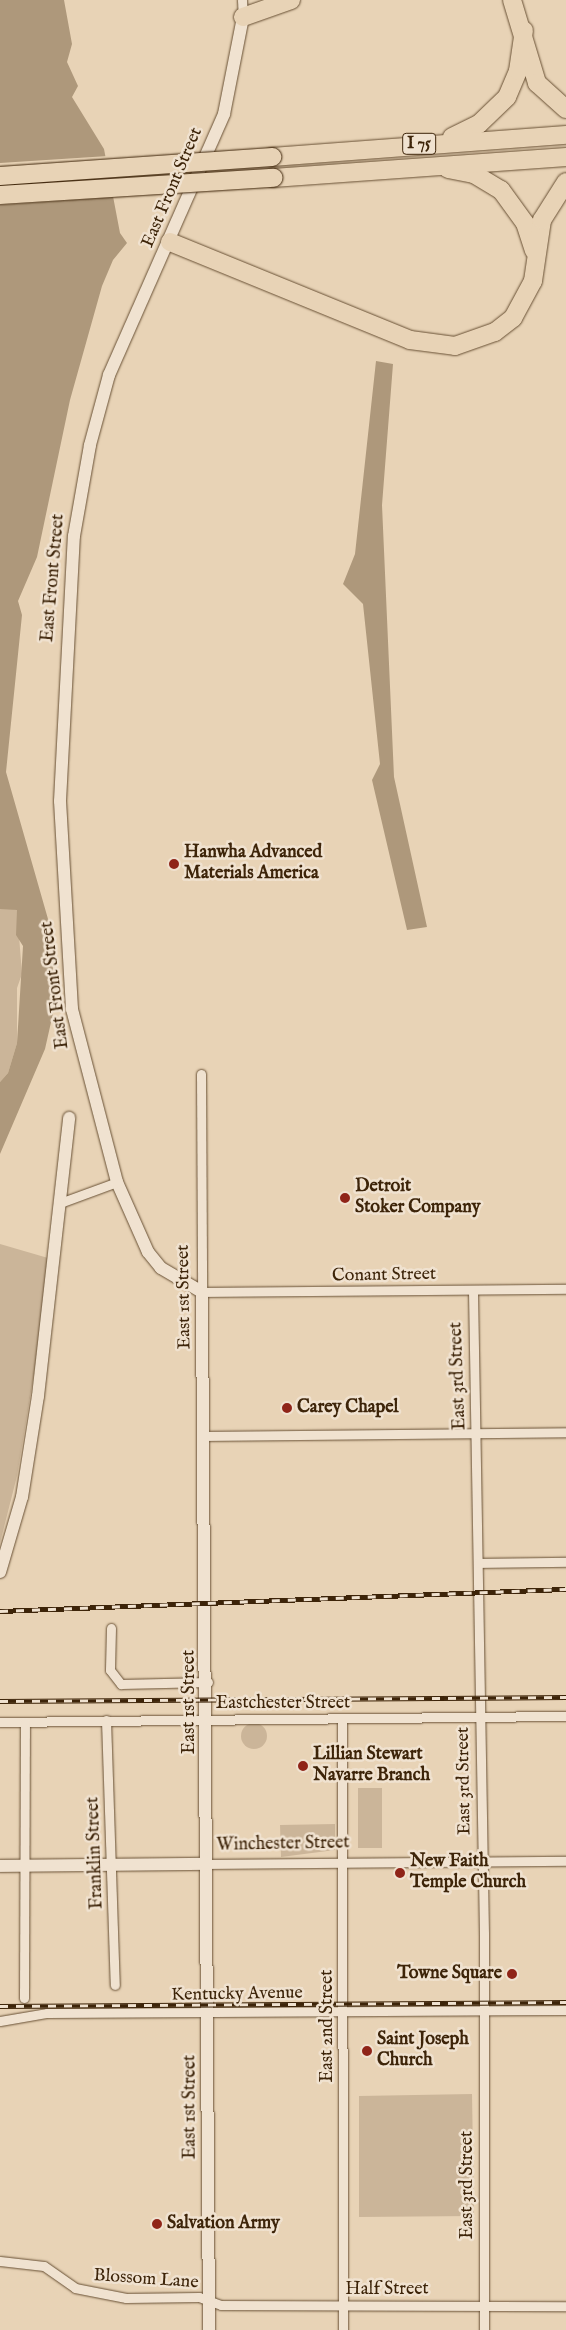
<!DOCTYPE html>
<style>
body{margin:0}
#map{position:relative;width:566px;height:2330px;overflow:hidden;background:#e8d3b6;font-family:"IM FELL English",serif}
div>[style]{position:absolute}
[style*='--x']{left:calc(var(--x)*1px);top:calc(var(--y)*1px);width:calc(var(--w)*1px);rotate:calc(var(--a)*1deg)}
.green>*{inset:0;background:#cbb599}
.round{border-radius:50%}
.water>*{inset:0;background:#ae987b}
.pier>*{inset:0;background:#e8d3b6}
.roads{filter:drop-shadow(0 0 1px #685034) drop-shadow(0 0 1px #685034)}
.street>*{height:9px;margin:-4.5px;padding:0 4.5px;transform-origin:4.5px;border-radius:4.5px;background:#f0e2d0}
.secondary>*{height:12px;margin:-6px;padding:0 6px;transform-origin:6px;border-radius:6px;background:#f0e2d0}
.highway>*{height:18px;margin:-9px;padding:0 9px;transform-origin:9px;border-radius:9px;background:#e8d3b6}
.rail>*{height:4.5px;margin-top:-2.25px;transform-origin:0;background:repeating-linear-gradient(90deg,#f0e2d0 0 8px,#3d2409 0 16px);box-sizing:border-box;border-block:1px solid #3d2409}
.bridges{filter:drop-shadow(0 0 1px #3d2409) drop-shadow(0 0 1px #3d2409)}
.highway-bridge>*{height:18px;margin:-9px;padding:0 9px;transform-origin:9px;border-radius:9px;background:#e8d3b6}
.dots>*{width:14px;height:14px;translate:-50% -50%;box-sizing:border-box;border:2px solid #f0e2d0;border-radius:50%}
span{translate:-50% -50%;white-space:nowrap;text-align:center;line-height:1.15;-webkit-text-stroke:5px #f0e2d0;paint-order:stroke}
.shield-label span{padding:1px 4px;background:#f0e2d0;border:1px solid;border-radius:4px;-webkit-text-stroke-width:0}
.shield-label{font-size:16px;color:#3d2409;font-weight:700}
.street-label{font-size:18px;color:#3d2409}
.poi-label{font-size:18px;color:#3d2409;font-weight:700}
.left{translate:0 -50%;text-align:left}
.right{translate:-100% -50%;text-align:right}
</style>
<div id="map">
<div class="green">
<i style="clip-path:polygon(6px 907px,17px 910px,22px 974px,17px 988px,17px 1043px,8px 1073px,0 1082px,0 909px)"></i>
<i style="clip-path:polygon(0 1244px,48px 1258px,42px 1325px,17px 1476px,0 1543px)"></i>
<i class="round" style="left:241px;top:1723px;width:26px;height:26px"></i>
<i style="clip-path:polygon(358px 1788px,382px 1788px,382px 1848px,358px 1848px)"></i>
<i style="clip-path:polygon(335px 1824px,335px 1850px,281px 1857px,280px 1825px)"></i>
<i style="clip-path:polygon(472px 2094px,474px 2216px,359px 2217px,359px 2096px)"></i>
</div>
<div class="water">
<i style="clip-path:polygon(0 0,64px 0,72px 44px,67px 62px,78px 86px,72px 97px,104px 149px,120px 233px,127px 243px,113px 260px,102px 286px,70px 400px,37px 557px,18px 601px,22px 615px,6px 772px,52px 933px,54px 1009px,45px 1049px,0 1154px,0 1082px,8px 1073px,17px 1043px,23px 946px,16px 935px,17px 910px,0 909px)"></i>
<i style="clip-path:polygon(376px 361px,393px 364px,382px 505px,394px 777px,427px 927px,407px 930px,372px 780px,380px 764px,363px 604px,343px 584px,355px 554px)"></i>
</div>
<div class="pier">
<i style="clip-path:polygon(108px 156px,117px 197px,0 205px,0 163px)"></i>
</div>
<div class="roads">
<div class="street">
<i style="--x:242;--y:0;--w:17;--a:87"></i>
<i style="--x:201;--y:1074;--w:218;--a:89.7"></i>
<i style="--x:202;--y:1292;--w:364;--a:-0.5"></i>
<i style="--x:60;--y:1203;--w:61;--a:-20.2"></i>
<i style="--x:473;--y:1291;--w:643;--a:89.02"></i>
<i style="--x:484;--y:1934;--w:396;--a:90"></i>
<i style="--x:206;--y:1436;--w:360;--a:-0.6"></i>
<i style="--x:478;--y:1563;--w:88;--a:-0.7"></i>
<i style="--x:111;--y:1628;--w:42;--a:91.4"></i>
<i style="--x:110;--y:1670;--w:18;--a:52"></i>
<i style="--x:121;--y:1684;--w:87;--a:-1.3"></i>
<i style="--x:106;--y:1720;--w:265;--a:88.1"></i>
<i style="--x:342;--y:1721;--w:609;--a:89.91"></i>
<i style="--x:0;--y:1722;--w:566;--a:-0.61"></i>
<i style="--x:207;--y:1864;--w:359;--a:-0.5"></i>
<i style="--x:24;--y:1998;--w:276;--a:-89.8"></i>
<i style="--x:0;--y:2021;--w:48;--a:-9.7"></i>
<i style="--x:47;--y:2013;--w:519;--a:-0.33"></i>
<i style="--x:0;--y:2261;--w:44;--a:6.5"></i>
<i style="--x:44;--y:2266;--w:38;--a:35"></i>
<i style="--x:75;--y:2288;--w:52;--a:11.1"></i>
<i style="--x:126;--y:2298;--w:73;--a:-0.8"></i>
<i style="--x:199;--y:2297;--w:23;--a:20"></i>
<i style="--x:221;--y:2305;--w:345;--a:0.2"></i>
</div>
<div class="secondary">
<i style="--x:0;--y:1572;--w:78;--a:-73.7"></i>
<i style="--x:22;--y:1497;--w:102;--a:-81"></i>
<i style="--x:38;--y:1396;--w:280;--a:-83.6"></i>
<i style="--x:0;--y:1866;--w:207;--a:-0.6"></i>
<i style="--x:209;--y:2330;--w:1038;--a:-90.39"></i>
<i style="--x:202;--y:1292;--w:48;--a:-149.7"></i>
<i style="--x:161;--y:1268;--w:21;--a:-129"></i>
<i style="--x:148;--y:1252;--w:77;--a:-113.9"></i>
<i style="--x:117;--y:1182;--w:179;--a:-104.6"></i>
<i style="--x:72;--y:1009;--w:208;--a:-93.3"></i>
<i style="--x:60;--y:801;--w:265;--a:-87"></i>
<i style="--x:74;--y:536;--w:92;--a:-80"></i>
<i style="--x:90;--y:445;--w:73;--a:-74.8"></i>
<i style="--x:109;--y:375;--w:285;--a:-66.2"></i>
<i style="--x:224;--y:114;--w:99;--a:-78.9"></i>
</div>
<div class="highway">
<i style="--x:512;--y:0;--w:87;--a:73.2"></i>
<i style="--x:537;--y:83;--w:39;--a:42"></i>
<i style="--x:243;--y:17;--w:51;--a:-19.5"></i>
<i style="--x:452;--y:137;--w:30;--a:-26"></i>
<i style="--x:479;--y:124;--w:39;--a:-44"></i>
<i style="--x:507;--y:97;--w:28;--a:-67"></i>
<i style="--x:518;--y:71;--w:41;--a:-81.7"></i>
<i style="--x:272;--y:157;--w:295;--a:-4.3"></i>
<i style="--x:448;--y:169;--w:26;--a:11"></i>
<i style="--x:474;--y:174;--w:31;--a:31"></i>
<i style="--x:501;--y:190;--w:41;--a:54"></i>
<i style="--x:525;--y:223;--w:29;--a:72"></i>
<i style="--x:273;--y:178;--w:294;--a:-4.1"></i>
<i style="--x:170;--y:242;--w:259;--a:22.2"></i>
<i style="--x:410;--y:340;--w:45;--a:7.6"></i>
<i style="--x:455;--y:346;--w:42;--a:-19.3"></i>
<i style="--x:495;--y:332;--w:23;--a:-38"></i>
<i style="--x:513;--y:318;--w:42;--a:-61.6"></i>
<i style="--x:533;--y:281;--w:62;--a:-81.6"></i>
<i style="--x:542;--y:220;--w:45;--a:-57.7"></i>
</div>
</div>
<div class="rail">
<i style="--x:0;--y:1611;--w:566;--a:-2.23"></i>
<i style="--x:0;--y:1701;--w:566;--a:-0.4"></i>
<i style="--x:0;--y:2006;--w:566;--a:-0.4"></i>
</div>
<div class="bridges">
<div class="highway-bridge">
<i style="--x:0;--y:176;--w:273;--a:-4"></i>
<i style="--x:0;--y:195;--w:274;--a:-3.6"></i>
</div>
</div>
<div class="dots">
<i style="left:174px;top:864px;background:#8f2418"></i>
<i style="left:345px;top:1198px;background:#8f2418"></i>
<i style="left:287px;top:1408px;background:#8f2418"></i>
<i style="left:303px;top:1766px;background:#8f2418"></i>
<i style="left:400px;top:1873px;background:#8f2418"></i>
<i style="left:512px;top:1974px;background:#8f2418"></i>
<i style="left:367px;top:2051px;background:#8f2418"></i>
<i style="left:157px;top:2224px;background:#8f2418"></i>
</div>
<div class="shield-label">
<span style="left:419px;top:144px">I 75</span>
</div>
<div class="street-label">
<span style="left:173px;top:188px;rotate:-67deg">East Front Street</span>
<span style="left:54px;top:578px;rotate:-85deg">East Front Street</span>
<span style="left:56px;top:985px;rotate:-97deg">East Front Street</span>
<span style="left:384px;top:1276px;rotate:-1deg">Conant Street</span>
<span style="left:185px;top:1297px;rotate:-91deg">East 1st Street</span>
<span style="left:459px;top:1376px;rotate:-92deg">East 3rd Street</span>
<span style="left:190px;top:1702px;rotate:-90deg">East 1st Street</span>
<span style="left:283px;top:1704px">Eastchester Street</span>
<span style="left:465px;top:1781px;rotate:-91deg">East 3rd Street</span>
<span style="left:283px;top:1845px;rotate:-1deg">Winchester Street</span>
<span style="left:96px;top:1853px;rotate:-92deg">Franklin Street</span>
<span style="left:237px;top:1995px;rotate:-1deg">Kentucky Avenue</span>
<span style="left:328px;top:2026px;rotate:-90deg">East 2nd Street</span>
<span style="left:191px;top:2107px;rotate:-90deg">East 1st Street</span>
<span style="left:468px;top:2185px;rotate:-90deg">East 3rd Street</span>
<span style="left:146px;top:2280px;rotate:4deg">Blossom Lane</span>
<span style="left:387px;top:2290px">Half Street</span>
</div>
<div class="poi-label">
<span class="left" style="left:184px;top:864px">Hanwha Advanced<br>Materials America</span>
<span class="left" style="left:355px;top:1198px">Detroit<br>Stoker Company</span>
<span class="left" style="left:297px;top:1408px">Carey Chapel</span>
<span class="left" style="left:313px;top:1766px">Lillian Stewart<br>Navarre Branch</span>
<span class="left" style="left:410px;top:1873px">New Faith<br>Temple Church</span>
<span class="right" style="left:502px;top:1974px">Towne Square</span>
<span class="left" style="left:377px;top:2051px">Saint Joseph<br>Church</span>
<span class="left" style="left:167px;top:2224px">Salvation Army</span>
</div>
</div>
